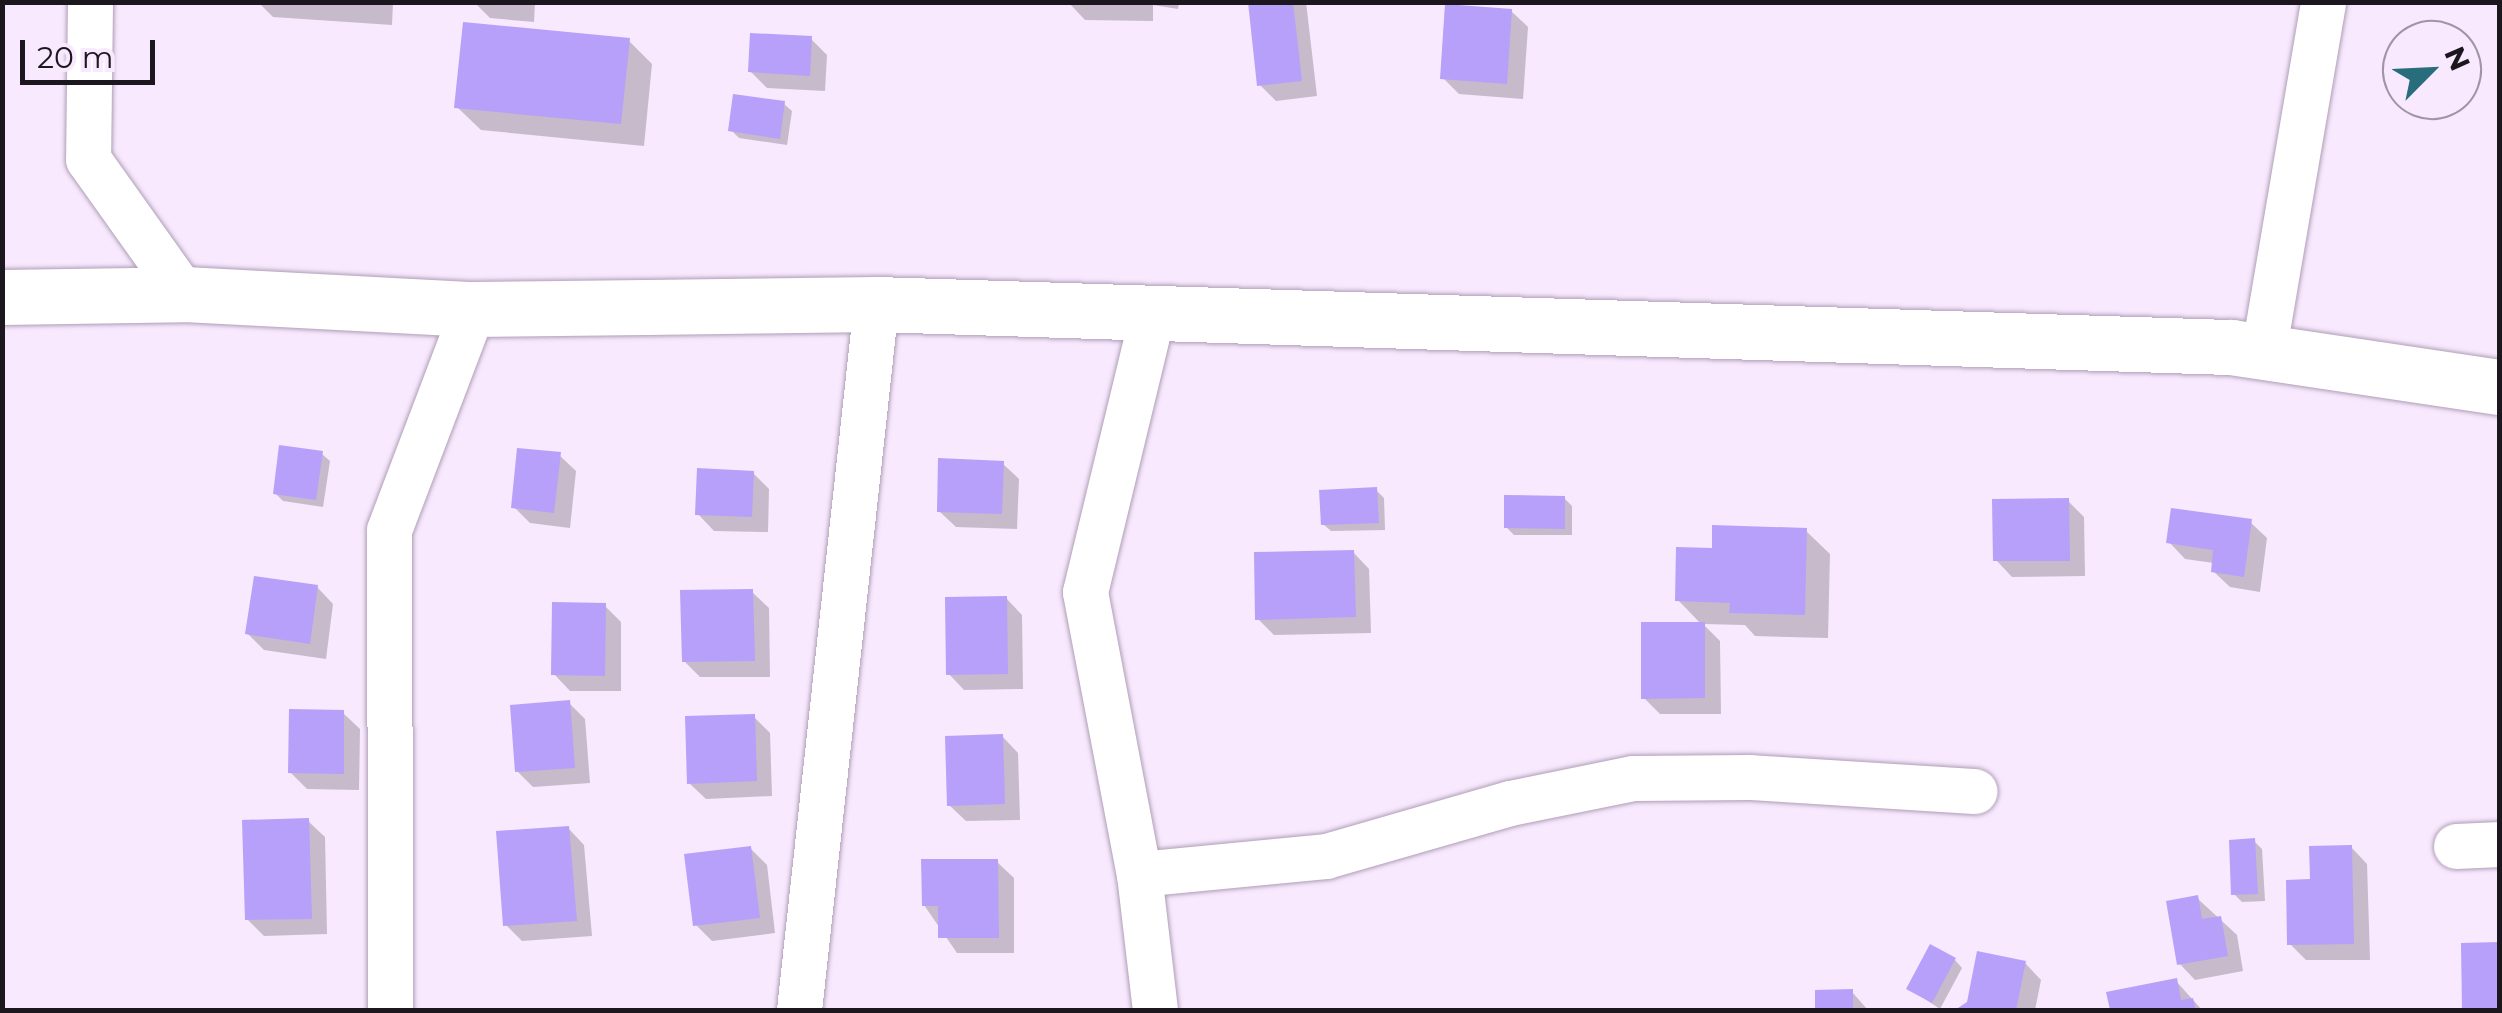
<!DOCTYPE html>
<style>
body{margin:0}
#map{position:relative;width:2502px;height:1013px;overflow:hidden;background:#f8e9fe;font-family:Montserrat,sans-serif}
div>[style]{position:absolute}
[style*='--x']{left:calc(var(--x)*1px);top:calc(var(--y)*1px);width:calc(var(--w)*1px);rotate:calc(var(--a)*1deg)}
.shadow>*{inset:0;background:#0003}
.building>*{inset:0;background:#b6a0f9}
.roads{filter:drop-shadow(0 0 2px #af9eb6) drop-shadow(0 0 2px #af9eb6)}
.minor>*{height:45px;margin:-22.5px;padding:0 22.5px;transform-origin:22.5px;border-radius:22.5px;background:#fff}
.tertiary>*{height:55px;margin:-27.5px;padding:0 27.5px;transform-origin:27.5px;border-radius:27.5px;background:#fff}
span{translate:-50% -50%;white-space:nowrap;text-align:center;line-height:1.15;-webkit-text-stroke:8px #f8e9fe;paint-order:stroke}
.frame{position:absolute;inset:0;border:5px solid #1c161f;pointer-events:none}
.north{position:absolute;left:2382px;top:20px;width:100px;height:100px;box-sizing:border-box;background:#f8e9fe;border:2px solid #a095a5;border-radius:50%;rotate:66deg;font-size:28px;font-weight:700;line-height:40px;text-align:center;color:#1c161f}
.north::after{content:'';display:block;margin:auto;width:35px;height:45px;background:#286d7c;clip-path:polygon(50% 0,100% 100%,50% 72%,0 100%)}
.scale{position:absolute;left:20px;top:40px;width:135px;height:45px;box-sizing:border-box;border:5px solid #1c161f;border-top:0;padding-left:12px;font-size:30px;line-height:35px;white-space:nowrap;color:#1c161f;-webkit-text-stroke:8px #f8e9fe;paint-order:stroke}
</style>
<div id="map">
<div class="shadow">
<i style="clip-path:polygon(258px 2px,393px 2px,392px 25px,273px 17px)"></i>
<i style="clip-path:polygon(474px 2px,535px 2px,534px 22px,490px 18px)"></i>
<i style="clip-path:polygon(1068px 2px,1179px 2px,1178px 9px,1153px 5px,1153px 21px,1085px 20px)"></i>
<i style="clip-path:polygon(1250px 2px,1306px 2px,1317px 96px,1276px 101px,1260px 85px)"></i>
<i style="clip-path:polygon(1511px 11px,1528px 27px,1523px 99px,1459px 94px,1443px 78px)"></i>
<i style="clip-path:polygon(811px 39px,827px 55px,825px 91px,767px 88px,750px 71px)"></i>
<i style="clip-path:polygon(628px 40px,652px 64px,644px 146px,481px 130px,457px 107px)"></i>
<i style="clip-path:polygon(784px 104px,792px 111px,787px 145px,739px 138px,731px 130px)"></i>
<i style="clip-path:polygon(322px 454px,330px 461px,323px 507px,283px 501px,275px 493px)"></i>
<i style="clip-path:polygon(559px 455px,576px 471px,570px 528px,530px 523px,514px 507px)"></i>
<i style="clip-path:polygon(1002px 463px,1019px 479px,1017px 529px,956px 527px,939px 511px)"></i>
<i style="clip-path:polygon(753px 473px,769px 489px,768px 532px,714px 531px,698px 514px)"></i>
<i style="clip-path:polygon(1376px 490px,1384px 498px,1385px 530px,1331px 531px,1323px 524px)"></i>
<i style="clip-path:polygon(1564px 498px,1572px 506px,1572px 535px,1514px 535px,1506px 527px)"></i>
<i style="clip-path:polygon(2068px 501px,2084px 517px,2085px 576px,2012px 577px,1996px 560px)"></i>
<i style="clip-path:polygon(2250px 522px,2267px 538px,2260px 592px,2230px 587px,2213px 571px,2214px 563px,2185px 559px,2169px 542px)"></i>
<i style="clip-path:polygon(1806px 531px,1830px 554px,1828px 638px,1755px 636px,1745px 625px,1703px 624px,1720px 641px,1721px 714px,1660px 714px,1644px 698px,1702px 625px,1678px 600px,1714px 550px)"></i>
<i style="clip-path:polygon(1353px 552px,1369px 569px,1371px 633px,1274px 635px,1258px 619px)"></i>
<i style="clip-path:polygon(317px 587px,333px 604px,326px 659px,264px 650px,248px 634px)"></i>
<i style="clip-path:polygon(752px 592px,769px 608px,770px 677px,700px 677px,684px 661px)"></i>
<i style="clip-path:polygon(1006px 598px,1022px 615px,1023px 689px,964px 690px,948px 673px)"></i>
<i style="clip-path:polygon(604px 605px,621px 622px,621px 691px,570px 691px,554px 674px)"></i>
<i style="clip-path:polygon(569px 703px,585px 719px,590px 783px,533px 787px,517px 771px)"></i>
<i style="clip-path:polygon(343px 713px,360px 729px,359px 790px,307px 789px,290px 772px)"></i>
<i style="clip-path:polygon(754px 717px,770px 733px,772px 796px,706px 799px,689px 783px)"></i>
<i style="clip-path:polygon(1002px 736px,1018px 753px,1020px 820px,966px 821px,949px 805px)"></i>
<i style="clip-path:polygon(308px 821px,325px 837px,327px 934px,264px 936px,247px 919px)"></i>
<i style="clip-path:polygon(568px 828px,584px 845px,592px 936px,522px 941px,506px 925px)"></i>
<i style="clip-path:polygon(2254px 841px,2262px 849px,2265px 901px,2242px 902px,2234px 894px)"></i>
<i style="clip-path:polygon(2351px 847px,2367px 864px,2370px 960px,2306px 960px,2290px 944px,2313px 882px)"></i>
<i style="clip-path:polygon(750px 848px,767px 865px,775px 933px,712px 941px,696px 925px)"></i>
<i style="clip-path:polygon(997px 862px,1014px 878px,1014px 953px,957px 953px,924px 905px)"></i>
<i style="clip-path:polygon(2197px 898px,2237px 935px,2243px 971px,2195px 980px,2179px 963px)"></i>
<i style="clip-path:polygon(1955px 960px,1962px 968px,1940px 1009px,1910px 989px)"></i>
<i style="clip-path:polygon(2025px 963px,2041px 980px,2035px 1010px,1958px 1010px)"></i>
<i style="clip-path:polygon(2176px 981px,2202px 1010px,2112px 1010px,2109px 994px)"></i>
<i style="clip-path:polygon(1817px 992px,1852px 992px,1868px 1010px,1817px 1010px)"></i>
</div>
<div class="building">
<i style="clip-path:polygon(1248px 2px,1293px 2px,1302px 81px,1257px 86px)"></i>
<i style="clip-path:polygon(1445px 4px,1512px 9px,1507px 84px,1440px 79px)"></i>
<i style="clip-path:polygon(463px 22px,630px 38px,621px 124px,454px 108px)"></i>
<i style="clip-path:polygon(750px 33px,812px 36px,810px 76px,748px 72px)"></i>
<i style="clip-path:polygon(733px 94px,785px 101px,780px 139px,728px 131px)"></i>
<i style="clip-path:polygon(279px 445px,323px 451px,316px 500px,273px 494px)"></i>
<i style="clip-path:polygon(517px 448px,561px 452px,554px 513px,511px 508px)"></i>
<i style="clip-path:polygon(938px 458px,1004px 461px,1002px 514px,937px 512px)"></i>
<i style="clip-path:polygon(697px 468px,754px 471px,752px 517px,695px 515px)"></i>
<i style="clip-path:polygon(1377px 487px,1379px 523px,1321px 525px,1319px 490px)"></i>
<i style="clip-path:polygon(1504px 495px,1565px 496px,1565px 529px,1504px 528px)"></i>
<i style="clip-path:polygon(2069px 498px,2070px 561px,1993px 561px,1992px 499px)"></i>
<i style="clip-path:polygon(2171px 508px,2252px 519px,2244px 577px,2211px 572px,2213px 550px,2166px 543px)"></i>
<i style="clip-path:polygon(1712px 525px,1807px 528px,1805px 615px,1729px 613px,1730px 603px,1675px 601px,1676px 547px,1712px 548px)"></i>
<i style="clip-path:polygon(1354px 550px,1356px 617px,1255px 620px,1254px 552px)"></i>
<i style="clip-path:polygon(254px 576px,318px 585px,310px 644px,245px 634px)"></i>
<i style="clip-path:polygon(753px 589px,755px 661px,682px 662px,680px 590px)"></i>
<i style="clip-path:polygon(1007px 596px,1008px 674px,946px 675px,945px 597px)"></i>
<i style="clip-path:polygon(552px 602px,606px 603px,605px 676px,551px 675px)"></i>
<i style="clip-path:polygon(1641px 622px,1705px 622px,1705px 698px,1641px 699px)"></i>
<i style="clip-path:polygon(570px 700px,575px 768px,515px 772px,510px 705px)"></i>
<i style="clip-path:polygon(289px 709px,344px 710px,344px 774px,288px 773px)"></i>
<i style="clip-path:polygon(755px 714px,757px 781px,687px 784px,685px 716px)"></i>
<i style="clip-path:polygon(1003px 734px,1005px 804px,947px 806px,945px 736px)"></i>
<i style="clip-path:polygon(309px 818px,312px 919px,245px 920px,242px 820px)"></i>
<i style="clip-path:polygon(569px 826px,577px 921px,503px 926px,496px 831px)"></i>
<i style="clip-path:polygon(2255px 838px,2258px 894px,2231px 895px,2229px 840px)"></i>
<i style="clip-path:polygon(2352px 845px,2354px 944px,2287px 945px,2286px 880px,2310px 879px,2309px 846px)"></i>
<i style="clip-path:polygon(751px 846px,760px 918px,693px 926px,684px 854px)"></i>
<i style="clip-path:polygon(921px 859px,998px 859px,999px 938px,938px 938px,938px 906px,922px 906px)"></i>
<i style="clip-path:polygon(2198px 895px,2202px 919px,2221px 916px,2228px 956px,2177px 965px,2166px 901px)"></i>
<i style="clip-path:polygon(2500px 942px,2500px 1010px,2462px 1010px,2461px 943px)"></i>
<i style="clip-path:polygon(1930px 944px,1956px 958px,1932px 1003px,1906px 989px)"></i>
<i style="clip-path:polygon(1977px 951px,2026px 961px,2016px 1010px,1955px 1010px,1967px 1002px)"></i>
<i style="clip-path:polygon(2177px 978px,2181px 1000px,2193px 998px,2196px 1010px,2110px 1010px,2106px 992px)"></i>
<i style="clip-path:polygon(1853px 989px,1853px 1010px,1815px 1010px,1815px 990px)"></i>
</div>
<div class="roads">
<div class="minor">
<i style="--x:90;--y:2;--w:157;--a:90.7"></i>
<i style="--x:88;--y:159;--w:166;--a:54.6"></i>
<i style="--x:1153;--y:311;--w:289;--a:103.6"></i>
<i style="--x:1085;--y:592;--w:287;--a:79.2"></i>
<i style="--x:1139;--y:874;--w:137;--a:83.3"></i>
<i style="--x:2264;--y:348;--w:351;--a:-80.3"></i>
<i style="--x:2456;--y:846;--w:44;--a:-2.6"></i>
<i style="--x:1139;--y:874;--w:188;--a:-5.5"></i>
<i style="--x:1326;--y:856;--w:191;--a:-16.1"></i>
<i style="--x:1510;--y:803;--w:126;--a:-11.5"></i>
<i style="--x:1633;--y:778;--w:117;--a:-0.5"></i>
<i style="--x:1750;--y:777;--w:225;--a:3.6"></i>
<i style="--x:390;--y:1010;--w:480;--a:-90.1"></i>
<i style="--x:389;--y:530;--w:236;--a:-69.2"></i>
<i style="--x:799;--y:1010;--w:710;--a:-83.78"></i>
</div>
<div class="tertiary">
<i style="--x:2;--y:297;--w:182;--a:-0.9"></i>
<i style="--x:184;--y:294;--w:289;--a:3"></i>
<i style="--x:473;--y:309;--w:403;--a:-0.7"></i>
<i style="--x:876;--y:304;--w:1356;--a:1.82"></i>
<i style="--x:2231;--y:347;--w:272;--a:8.5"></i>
</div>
</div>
<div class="frame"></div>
<div class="north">N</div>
<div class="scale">20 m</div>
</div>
